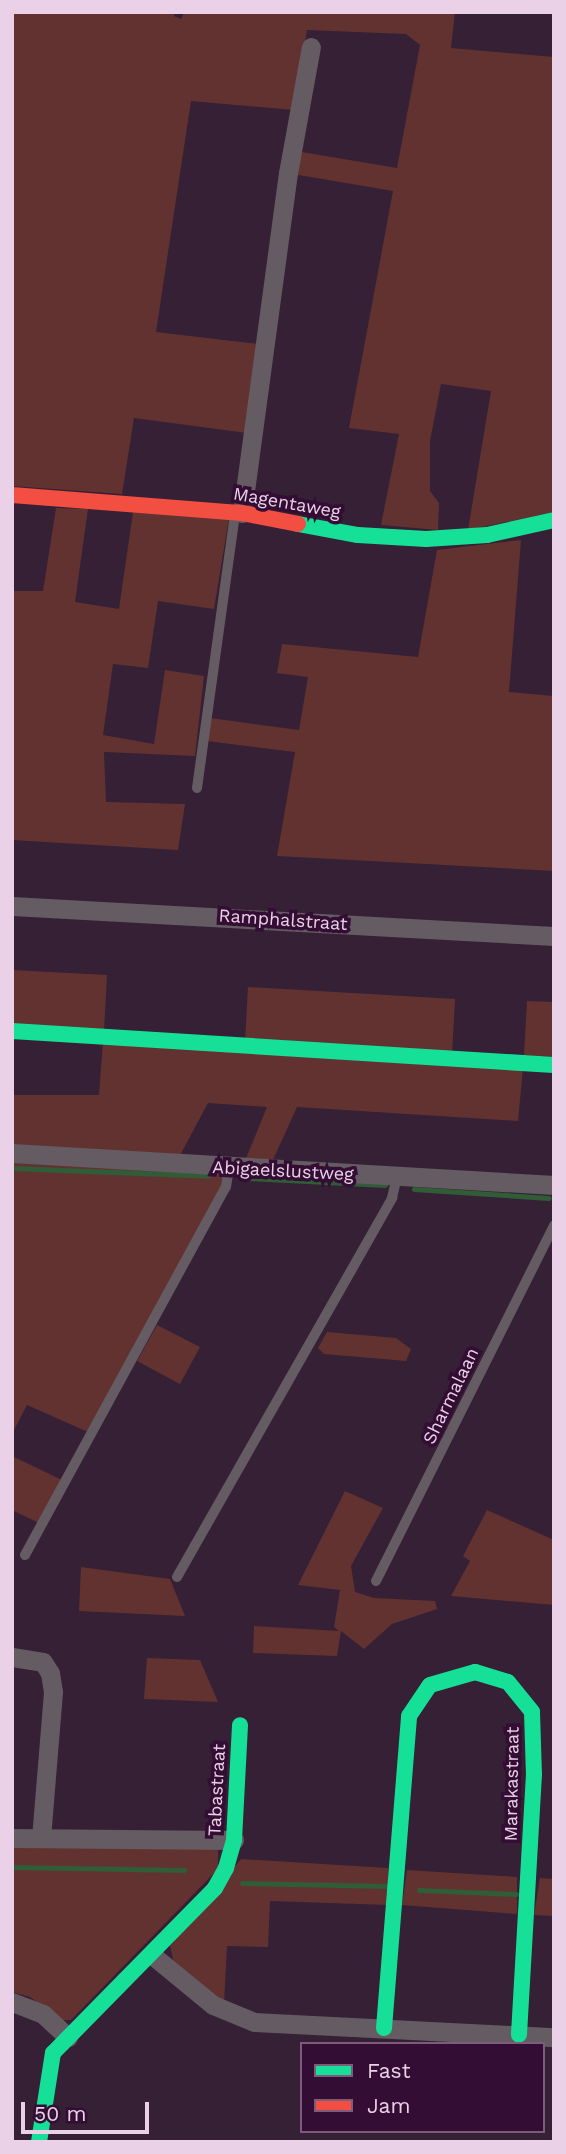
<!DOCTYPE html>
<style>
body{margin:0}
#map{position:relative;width:566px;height:2154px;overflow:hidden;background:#352035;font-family:"Work Sans",sans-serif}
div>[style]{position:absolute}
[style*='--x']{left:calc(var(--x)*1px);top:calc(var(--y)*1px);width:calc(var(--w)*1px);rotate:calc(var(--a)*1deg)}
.green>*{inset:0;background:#623230}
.stream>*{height:5px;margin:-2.5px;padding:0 2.5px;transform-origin:2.5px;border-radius:2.5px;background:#305d38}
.lane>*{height:10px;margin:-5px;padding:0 5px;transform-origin:5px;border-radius:5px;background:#645b63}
.street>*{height:19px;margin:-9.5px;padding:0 9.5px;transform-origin:9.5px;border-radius:9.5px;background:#645b63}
.fast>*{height:16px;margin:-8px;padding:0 8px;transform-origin:8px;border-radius:8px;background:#16e098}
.jam>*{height:16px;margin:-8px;padding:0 8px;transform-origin:8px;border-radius:8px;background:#f24e42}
span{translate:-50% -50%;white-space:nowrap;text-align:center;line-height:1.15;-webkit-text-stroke:7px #330d33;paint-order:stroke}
.street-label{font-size:18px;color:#ead1e8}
.frame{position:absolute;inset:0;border:14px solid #ead1e8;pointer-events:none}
.legend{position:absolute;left:300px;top:2042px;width:245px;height:91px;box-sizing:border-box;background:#330d33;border:2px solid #7c5b7b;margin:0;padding:9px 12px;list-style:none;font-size:21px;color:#ead1e8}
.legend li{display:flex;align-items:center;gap:14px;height:35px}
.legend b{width:35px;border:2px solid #7c5b7b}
.scale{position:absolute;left:21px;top:2102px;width:128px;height:32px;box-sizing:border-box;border:4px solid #ead1e8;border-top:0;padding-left:9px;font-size:21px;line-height:24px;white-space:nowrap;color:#ead1e8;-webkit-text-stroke:5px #330d33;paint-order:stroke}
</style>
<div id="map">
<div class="green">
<i style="clip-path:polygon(12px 12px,175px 12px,174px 16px,181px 19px,184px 12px,455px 12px,451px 48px,554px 57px,554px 512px,468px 530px,491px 391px,441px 384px,430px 441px,430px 491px,439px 503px,438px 530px,381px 525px,399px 434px,349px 428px,393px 191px,293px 174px,296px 151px,397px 168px,420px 45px,406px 34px,307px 30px,294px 110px,191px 101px,156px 332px,259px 344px,247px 433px,134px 418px,122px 494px,12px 486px)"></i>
<i style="clip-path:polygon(56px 508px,88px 509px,75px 602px,119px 609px,133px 512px,229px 518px,214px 609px,158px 601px,148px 668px,113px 664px,103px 735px,154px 744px,165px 670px,204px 676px,195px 756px,104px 752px,106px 802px,185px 804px,178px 850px,12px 840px,12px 591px,43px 591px)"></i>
<i style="clip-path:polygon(521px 540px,509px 692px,554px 696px,554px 871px,277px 856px,295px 752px,207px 741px,210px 718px,299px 730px,308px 677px,277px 673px,282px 644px,418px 657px,437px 550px)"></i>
<i style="clip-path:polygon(12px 970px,107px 975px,104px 1030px,12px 1024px)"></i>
<i style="clip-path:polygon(248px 987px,455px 999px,452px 1054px,245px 1042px)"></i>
<i style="clip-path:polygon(527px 1001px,554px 1002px,554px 1057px,524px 1055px)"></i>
<i style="clip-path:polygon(103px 1041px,523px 1068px,518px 1121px,297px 1107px,272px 1162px,245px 1161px,267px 1107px,208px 1103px,177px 1161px,12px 1148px,12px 1095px,99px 1095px)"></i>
<i style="clip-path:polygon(12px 1158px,224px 1173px,223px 1183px,88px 1432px,27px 1405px,12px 1434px)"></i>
<i style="clip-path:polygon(157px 1325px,200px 1347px,180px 1384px,137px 1361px)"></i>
<i style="clip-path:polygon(327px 1332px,396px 1338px,411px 1349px,406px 1361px,324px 1354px,318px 1348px)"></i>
<i style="clip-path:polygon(12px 1456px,62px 1480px,39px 1523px,12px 1510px)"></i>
<i style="clip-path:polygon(345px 1491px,383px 1508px,351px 1566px,355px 1592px,374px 1598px,435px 1601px,437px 1609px,392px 1624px,364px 1649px,341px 1631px,337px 1656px,253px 1653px,254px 1626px,339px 1631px,334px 1627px,340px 1590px,298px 1585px)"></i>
<i style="clip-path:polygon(487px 1510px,554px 1540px,554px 1605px,451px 1596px,470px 1561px,463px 1556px)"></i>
<i style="clip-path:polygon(81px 1567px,170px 1579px,185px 1616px,79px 1611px)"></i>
<i style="clip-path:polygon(147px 1658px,200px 1660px,218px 1702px,144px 1699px)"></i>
<i style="clip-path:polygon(12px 1843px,218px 1846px,218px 1869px,71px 2020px,61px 2020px,30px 1997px,12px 1992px)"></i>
<i style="clip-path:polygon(241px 1859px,388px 1868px,388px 1905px,270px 1901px,268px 1947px,227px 1946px,224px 2004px,175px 1968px,170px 1946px)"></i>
<i style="clip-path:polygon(407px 1870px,517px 1877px,517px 1914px,402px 1905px)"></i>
<i style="clip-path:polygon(540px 1878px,554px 1879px,554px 1916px,534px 1915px)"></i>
</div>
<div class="stream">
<i style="--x:12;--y:1168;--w:196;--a:2.3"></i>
<i style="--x:248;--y:1178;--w:137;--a:2.9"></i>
<i style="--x:414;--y:1189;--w:135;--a:3.8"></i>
<i style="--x:12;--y:1867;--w:172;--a:1"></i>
<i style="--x:242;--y:1883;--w:145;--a:1.2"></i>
<i style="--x:419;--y:1890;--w:97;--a:2.4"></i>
</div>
<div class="lane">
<i style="--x:197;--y:788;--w:276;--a:-82.1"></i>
<i style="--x:25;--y:1555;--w:419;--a:-61.4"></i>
<i style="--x:226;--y:1187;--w:18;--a:-81"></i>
<i style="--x:177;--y:1577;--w:436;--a:-60.4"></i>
<i style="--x:392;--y:1198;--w:23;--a:-77"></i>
<i style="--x:376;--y:1581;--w:398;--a:-63.4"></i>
</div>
<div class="street">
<i style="--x:242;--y:513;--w:343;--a:-82.3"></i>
<i style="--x:288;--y:173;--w:128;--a:-79.7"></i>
<i style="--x:12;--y:906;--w:543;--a:3.17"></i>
<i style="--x:12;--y:1153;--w:543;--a:3.38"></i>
<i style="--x:12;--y:1657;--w:31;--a:9"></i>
<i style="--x:43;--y:1662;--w:13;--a:58"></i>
<i style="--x:50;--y:1673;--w:19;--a:81"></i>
<i style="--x:53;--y:1692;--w:146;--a:94.7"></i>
<i style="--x:12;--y:1838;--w:222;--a:0.5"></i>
<i style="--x:152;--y:1955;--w:79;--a:39.3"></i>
<i style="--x:213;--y:2005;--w:44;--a:22.5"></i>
<i style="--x:254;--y:2022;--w:300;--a:2.9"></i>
<i style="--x:12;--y:2002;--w:33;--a:21"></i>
<i style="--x:43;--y:2014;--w:34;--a:43"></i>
</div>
<div class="fast">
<i style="--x:298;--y:524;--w:61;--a:10.4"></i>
<i style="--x:358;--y:535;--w:68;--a:3.4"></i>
<i style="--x:426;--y:539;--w:61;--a:-3.8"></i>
<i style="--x:487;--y:535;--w:69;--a:-12.6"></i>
<i style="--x:12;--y:1031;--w:543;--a:3.59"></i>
<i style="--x:384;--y:2028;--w:313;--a:-85.4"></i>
<i style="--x:409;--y:1716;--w:37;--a:-56"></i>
<i style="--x:430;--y:1685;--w:47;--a:-16.1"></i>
<i style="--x:475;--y:1672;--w:34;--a:17"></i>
<i style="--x:508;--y:1682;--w:38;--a:51"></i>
<i style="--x:532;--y:1712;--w:62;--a:88.2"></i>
<i style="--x:534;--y:1774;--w:261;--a:93.3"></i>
<i style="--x:39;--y:2142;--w:90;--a:-81.1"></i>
<i style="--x:53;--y:2053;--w:231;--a:-45.5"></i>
<i style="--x:215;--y:1888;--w:23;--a:-61"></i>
<i style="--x:226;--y:1868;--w:29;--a:-74"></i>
<i style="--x:234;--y:1840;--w:115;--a:-87"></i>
</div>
<div class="jam">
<i style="--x:12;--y:495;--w:231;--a:4.5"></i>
<i style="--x:242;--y:513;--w:57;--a:11.1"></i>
</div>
<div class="street-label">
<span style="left:287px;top:503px;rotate:10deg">Magentaweg</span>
<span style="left:283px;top:920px;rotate:4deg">Ramphalstraat</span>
<span style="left:283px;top:1171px;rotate:3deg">Abigaelslustweg</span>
<span style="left:451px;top:1396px;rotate:-64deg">Sharmalaan</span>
<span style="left:512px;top:1784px;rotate:-89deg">Marakastraat</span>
<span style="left:217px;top:1790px;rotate:-87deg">Tabastraat</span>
</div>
<div class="frame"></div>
<ul class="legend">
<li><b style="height:9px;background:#16e098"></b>Fast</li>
<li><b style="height:9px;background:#f24e42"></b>Jam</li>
</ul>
<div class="scale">50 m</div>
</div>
